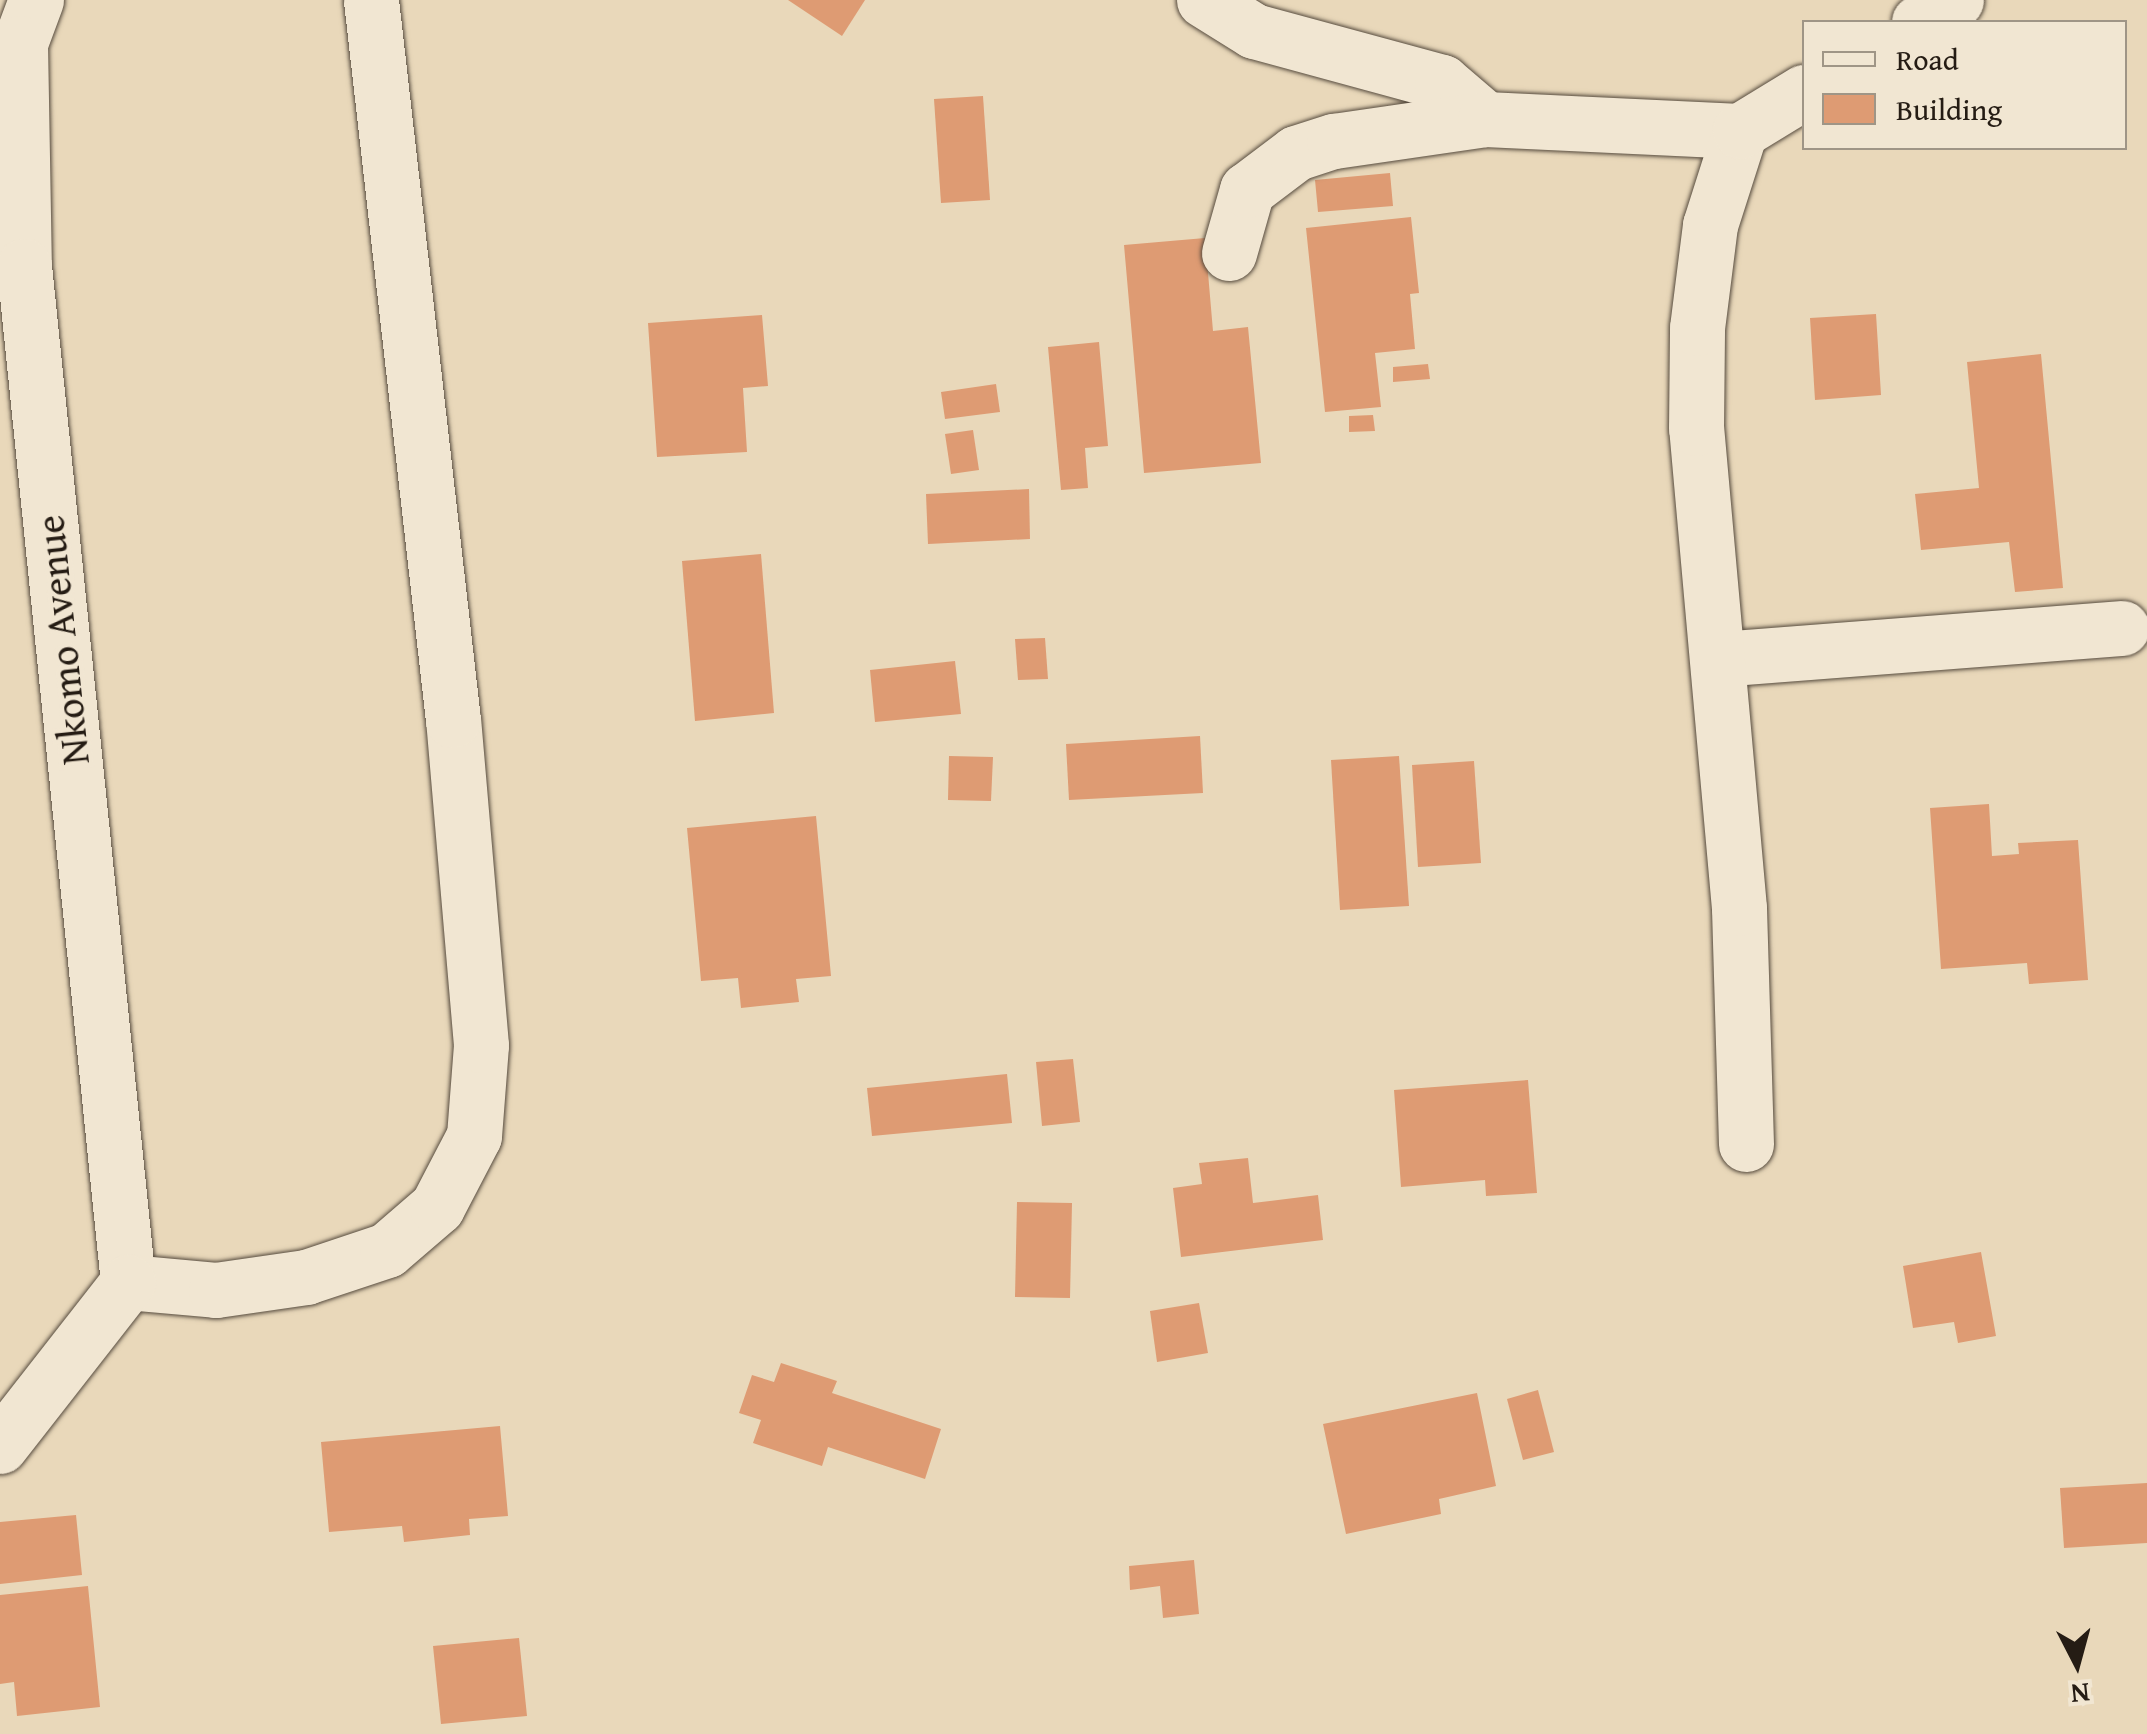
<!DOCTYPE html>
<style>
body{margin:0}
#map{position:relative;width:2147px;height:1734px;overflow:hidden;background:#e9d8ba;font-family:"Gentium Book Plus",serif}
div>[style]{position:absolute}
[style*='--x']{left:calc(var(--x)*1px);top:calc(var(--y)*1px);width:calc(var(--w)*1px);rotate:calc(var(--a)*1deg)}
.building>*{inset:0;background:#de9b73}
.roads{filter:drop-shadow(0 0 2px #564b3e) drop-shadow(0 0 2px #564b3e)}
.minor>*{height:55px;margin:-27.5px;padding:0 27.5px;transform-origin:27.5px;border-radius:27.5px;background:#f1e6d2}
span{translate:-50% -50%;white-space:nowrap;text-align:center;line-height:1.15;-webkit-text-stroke:9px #f1e6d2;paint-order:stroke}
.street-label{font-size:40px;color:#251c14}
.legend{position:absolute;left:1802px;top:20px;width:325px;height:130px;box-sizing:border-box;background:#f1e6d2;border:2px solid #9f9586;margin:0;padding:12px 18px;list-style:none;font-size:30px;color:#251c14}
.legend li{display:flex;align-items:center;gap:20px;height:50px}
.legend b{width:50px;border:2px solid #9f9586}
.north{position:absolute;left:2027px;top:1614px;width:100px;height:100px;-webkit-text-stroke:8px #f1e6d2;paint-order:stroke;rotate:174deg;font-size:28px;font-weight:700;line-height:40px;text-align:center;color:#251c14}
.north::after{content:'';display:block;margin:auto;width:35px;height:45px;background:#251c14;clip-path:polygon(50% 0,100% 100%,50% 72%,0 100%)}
</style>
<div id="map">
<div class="building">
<i style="clip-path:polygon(788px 0,865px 0,842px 36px)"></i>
<i style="clip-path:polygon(983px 96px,990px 200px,941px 203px,934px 99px)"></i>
<i style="clip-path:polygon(1390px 173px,1393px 206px,1318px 212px,1315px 180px)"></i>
<i style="clip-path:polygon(1411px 217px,1419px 293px,1410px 294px,1415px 349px,1375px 353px,1381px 407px,1325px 412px,1306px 228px)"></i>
<i style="clip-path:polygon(1205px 238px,1213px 331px,1248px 327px,1261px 463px,1144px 473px,1124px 245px)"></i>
<i style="clip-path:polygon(1876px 314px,1881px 395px,1815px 400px,1810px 318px)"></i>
<i style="clip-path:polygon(762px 315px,768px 386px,743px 388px,747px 452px,657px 457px,648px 323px)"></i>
<i style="clip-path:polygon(1099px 342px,1108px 446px,1085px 448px,1088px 488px,1061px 490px,1048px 347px)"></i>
<i style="clip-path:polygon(2041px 354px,2063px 588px,2015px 592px,2009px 542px,1921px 550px,1915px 494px,1979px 488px,1967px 362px)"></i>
<i style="clip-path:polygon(1428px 364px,1430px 379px,1393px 382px,1393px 367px)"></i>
<i style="clip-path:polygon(996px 384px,1000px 412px,945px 419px,941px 392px)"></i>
<i style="clip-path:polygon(1373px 415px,1375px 431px,1349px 432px,1349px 416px)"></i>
<i style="clip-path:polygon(973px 430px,979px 470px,951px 474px,945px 434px)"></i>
<i style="clip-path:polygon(1029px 489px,1030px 539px,928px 544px,926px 494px)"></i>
<i style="clip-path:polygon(761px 554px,774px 713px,695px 721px,682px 561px)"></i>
<i style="clip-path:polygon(1045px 638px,1048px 679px,1018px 680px,1015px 639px)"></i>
<i style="clip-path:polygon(955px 661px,961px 714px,875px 722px,870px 670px)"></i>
<i style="clip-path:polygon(1200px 736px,1203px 793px,1069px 800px,1066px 744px)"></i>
<i style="clip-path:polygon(949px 756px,993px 757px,991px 801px,948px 800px)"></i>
<i style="clip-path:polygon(1399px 756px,1409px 906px,1340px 910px,1331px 760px)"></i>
<i style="clip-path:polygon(1474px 761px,1481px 863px,1418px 867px,1412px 765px)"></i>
<i style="clip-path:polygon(1989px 804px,1992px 856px,2019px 854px,2018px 843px,2078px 840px,2088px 980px,2029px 984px,2027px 963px,1941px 969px,1930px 808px)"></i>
<i style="clip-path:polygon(816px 816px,831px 976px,796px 979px,799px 1002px,741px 1008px,738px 978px,701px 981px,687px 828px)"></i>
<i style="clip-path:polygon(1073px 1059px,1080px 1122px,1042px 1126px,1036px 1062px)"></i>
<i style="clip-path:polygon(1007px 1074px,1012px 1123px,872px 1136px,867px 1088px)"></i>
<i style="clip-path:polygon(1528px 1080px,1537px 1193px,1486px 1196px,1485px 1180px,1401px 1187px,1394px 1090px)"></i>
<i style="clip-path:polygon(1248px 1158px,1253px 1203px,1318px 1195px,1323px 1240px,1181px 1257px,1173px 1188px,1202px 1184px,1199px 1163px)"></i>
<i style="clip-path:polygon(1017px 1202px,1072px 1203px,1070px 1298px,1015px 1297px)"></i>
<i style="clip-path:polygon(1981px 1252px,1996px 1336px,1958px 1343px,1954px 1322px,1913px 1328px,1903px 1266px)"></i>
<i style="clip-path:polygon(1199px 1303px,1208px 1353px,1157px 1362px,1150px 1311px)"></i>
<i style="clip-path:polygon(781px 1363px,837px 1381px,832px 1393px,941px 1429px,925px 1479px,828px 1447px,822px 1466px,753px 1443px,761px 1420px,739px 1413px,752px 1375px,774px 1382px)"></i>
<i style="clip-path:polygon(1538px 1390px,1554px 1452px,1523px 1460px,1507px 1399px)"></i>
<i style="clip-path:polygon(1477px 1393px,1496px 1486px,1439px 1499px,1441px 1514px,1346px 1534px,1323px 1424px)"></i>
<i style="clip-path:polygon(500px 1426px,508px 1516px,469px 1519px,470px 1535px,404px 1542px,402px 1526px,329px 1532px,321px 1442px)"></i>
<i style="clip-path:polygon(2147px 1483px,2147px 1543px,2064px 1548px,2060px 1488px)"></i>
<i style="clip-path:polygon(76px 1515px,82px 1575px,0 1584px,0 1522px)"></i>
<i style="clip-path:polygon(1194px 1560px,1199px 1614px,1163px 1618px,1160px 1586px,1130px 1590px,1129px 1566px)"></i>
<i style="clip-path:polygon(88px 1586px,100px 1707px,17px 1716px,14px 1682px,0 1684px,0 1595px)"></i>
<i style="clip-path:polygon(519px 1638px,527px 1716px,441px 1724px,433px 1646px)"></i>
</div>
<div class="roads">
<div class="minor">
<i style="--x:36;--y:0;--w:46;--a:110.4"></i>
<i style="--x:20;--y:43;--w:223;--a:89"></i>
<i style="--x:24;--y:266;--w:1021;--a:84.16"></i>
<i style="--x:1204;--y:0;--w:59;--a:31.8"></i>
<i style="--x:1254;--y:31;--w:195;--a:15.2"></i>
<i style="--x:1442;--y:82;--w:57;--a:40.7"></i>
<i style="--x:1919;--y:22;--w:43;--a:-30.7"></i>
<i style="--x:1229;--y:253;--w:66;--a:-74.1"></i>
<i style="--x:1247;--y:190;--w:61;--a:-37.1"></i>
<i style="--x:1296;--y:153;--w:40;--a:-18"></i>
<i style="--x:1334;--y:141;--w:153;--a:-8.3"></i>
<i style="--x:1485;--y:119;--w:255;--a:2.7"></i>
<i style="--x:1719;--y:659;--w:404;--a:-4.4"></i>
<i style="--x:1746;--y:1144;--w:236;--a:-91.7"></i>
<i style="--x:1739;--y:908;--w:482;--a:-95.1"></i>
<i style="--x:1696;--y:428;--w:100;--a:-89.4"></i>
<i style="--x:1697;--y:328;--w:104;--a:-82.8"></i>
<i style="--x:1710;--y:225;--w:99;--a:-72.3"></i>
<i style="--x:1740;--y:131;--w:75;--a:-31.4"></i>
<i style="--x:128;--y:1282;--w:88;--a:5.2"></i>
<i style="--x:216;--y:1290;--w:91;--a:-8.2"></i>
<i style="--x:306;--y:1277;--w:85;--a:-18.4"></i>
<i style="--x:387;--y:1250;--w:66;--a:-40.7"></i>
<i style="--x:437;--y:1207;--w:80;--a:-62.5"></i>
<i style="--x:474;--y:1136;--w:91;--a:-85.6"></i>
<i style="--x:481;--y:1045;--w:326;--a:-94.9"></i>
<i style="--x:453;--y:720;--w:725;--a:-96.5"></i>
<i style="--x:0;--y:1446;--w:208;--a:-52"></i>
</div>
</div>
<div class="street-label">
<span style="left:62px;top:640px;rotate:-96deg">Nkomo Avenue</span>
</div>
<ul class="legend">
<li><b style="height:12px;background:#f1e6d2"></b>Road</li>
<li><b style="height:28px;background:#de9b73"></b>Building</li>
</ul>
<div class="north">N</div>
</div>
